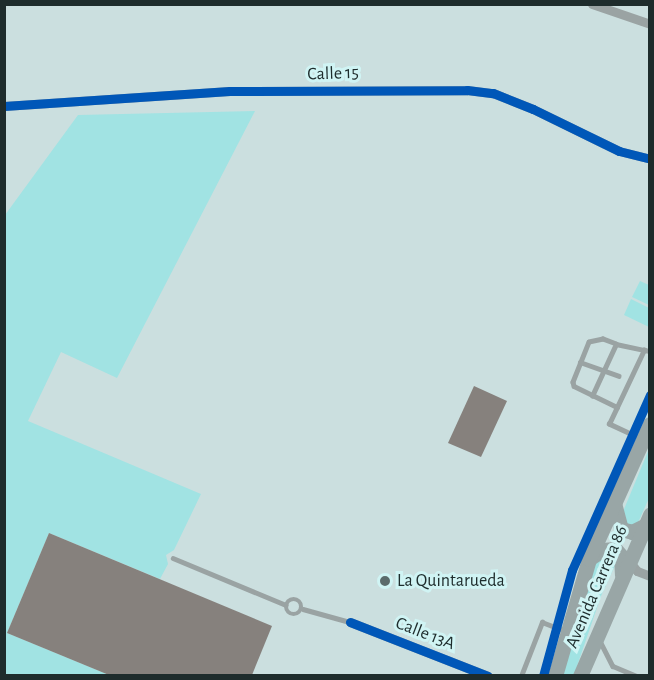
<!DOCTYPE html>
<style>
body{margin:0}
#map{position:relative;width:654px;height:680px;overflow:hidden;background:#cbdfdf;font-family:"Alegreya Sans",sans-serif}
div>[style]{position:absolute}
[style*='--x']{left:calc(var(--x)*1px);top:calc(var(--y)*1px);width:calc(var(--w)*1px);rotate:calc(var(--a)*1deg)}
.green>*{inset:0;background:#a1e3e3}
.building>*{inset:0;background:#86817d}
.service>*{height:4.5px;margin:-2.25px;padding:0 2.25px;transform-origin:2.25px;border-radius:2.25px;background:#9aa3a3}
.service>.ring{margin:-2.25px;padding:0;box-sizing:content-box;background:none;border:4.5px solid #9aa3a3;border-radius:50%}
.minor>*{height:9px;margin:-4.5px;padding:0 4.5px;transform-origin:4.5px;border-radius:4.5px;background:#9aa3a3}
.primary>*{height:15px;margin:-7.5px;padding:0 7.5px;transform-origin:7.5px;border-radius:7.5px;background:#99a6a6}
.cycleway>*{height:9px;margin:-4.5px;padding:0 4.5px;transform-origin:4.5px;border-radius:4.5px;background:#0057b8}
.dots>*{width:16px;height:16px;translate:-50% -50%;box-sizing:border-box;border:3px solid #d0f4f4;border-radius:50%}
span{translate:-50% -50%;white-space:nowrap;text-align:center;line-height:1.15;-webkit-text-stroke:6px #d0f4f4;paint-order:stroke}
.street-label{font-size:18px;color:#1e2c2c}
.poi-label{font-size:18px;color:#1e2c2c}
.left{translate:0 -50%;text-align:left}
.frame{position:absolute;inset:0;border:6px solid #1e2c2c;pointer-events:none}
</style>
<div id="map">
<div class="green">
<i style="clip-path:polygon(255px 111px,117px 378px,61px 352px,28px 421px,201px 494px,174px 550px,166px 555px,168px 564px,160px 579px,49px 533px,7px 633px,109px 675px,5px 676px,5px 215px,78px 115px)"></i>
<i style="clip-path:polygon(640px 281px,649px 285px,649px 305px,632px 297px)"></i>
<i style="clip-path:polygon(631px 299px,649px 308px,649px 327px,624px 315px)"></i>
<i style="clip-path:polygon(649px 449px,649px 498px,637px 525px,627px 526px,622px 514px)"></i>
<i style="clip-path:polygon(611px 553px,617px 561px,601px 596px,574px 675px,562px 676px,596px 562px)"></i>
</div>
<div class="building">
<i style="clip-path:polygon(474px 386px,507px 401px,481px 457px,448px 443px)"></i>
<i style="clip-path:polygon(49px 533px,272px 626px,252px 675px,109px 675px,7px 633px)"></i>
</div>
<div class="service">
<i style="--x:616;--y:344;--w:14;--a:-159"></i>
<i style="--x:603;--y:339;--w:14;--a:168"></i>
<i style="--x:589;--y:342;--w:43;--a:111.8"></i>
<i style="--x:573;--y:382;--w:4;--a:76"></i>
<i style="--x:574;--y:386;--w:48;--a:26"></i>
<i style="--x:580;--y:362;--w:41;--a:19.7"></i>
<i style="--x:592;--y:396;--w:57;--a:-65.2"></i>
<i style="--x:616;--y:344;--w:29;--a:12"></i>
<i style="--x:639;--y:438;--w:33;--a:-155"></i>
<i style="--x:609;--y:424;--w:82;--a:-64.7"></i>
<i style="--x:644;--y:350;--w:6;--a:9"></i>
<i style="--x:173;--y:558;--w:122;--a:22.6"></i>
<i class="ring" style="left:286px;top:599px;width:11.5px;height:11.5px"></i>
<i style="--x:303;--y:609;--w:49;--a:15.5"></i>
<i style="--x:600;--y:641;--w:28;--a:63"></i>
<i style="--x:613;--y:666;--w:26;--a:23"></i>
<i style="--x:521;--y:676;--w:58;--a:-68.7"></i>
<i style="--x:542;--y:622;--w:25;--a:21"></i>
</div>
<div class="minor">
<i style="--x:592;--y:4;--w:61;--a:19"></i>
<i style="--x:4;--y:106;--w:226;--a:-3.8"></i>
<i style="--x:230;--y:91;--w:237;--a:-0.2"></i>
<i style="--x:467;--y:90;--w:26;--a:7"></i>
<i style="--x:493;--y:93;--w:43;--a:21.8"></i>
<i style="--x:533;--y:109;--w:96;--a:26"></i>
<i style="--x:619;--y:151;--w:32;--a:14"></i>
<i style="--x:629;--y:561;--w:13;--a:51"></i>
<i style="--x:637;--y:571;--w:14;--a:21"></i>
<i style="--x:350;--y:622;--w:148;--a:21.4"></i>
</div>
<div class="primary">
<i style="--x:614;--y:503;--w:27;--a:75"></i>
<i style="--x:621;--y:529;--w:11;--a:15"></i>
<i style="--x:632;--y:532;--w:13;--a:-27"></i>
<i style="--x:590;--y:558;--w:14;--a:-34"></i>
<i style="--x:602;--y:550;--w:13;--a:-4"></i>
<i style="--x:615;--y:549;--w:9;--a:49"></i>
<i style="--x:621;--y:556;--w:19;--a:87"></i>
<i style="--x:555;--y:676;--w:122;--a:-73.8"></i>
<i style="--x:589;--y:559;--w:148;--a:-65.7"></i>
<i style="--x:580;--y:676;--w:176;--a:-66.5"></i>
</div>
<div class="cycleway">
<i style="--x:4;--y:106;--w:226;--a:-3.8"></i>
<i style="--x:230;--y:91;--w:237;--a:-0.2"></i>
<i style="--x:467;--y:90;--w:26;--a:7"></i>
<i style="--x:493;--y:93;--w:43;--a:21.8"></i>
<i style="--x:533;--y:109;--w:96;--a:26"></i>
<i style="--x:619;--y:151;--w:32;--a:14"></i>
<i style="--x:350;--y:622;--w:148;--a:21.4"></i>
<i style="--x:543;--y:676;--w:110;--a:-74.7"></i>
<i style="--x:572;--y:570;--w:192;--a:-66"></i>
</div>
<div class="dots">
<i style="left:385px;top:581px;background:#5b6b6b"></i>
</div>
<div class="street-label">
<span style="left:333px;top:74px;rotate:-2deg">Calle 15</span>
<span style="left:597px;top:587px;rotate:-67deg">Avenida Carrera 86</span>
<span style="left:425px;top:634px;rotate:21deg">Calle 13A</span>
</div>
<div class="poi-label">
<span class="left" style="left:397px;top:581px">La Quintarueda</span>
</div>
<div class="frame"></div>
</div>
